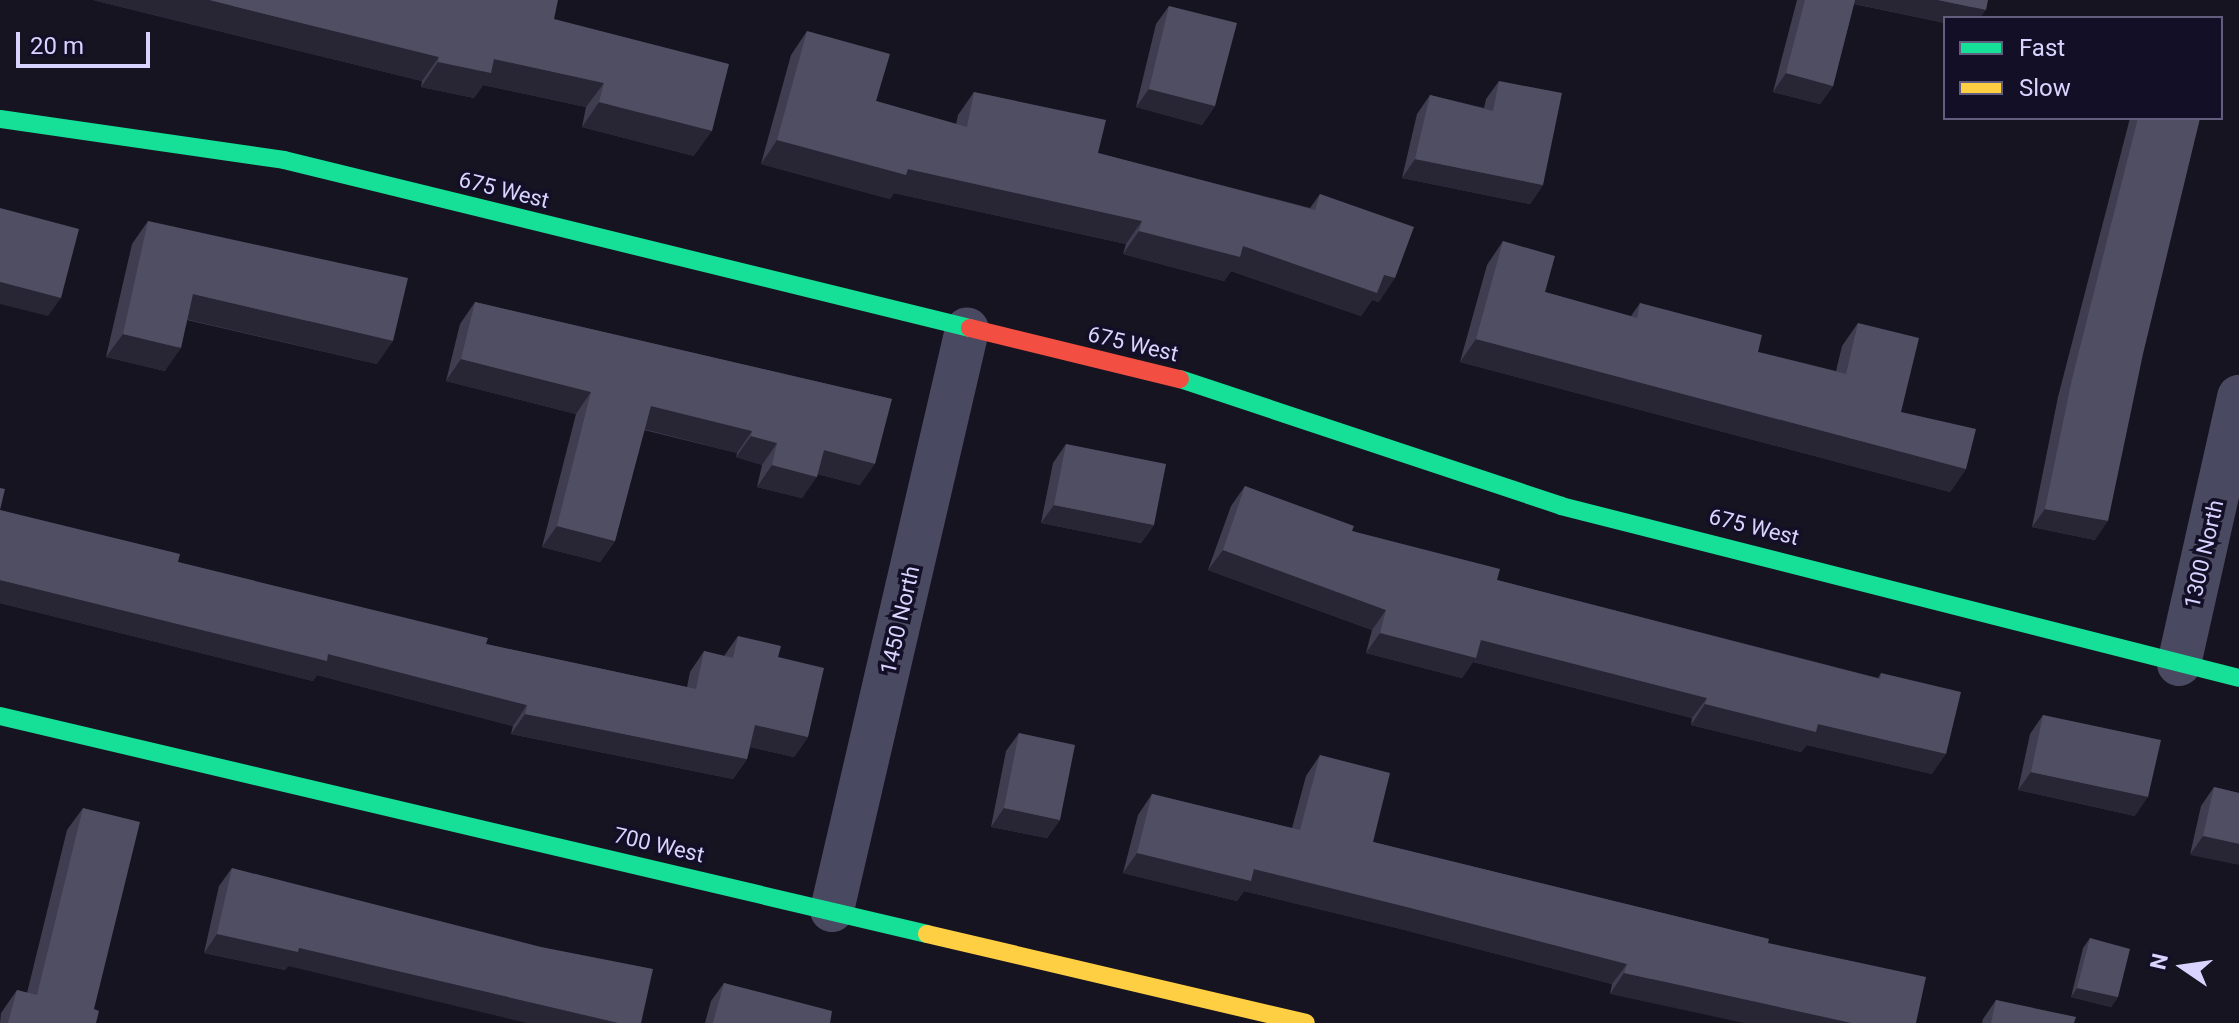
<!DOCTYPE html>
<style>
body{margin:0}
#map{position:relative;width:2239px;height:1023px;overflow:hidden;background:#161421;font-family:Roboto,sans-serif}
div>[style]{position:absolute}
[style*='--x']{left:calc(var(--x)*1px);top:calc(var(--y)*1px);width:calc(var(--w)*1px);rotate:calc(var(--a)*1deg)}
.street>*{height:44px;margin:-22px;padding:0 22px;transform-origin:22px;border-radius:22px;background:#4a4962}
.fast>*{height:18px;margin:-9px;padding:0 9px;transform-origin:9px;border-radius:9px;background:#16e098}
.slow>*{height:18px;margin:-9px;padding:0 9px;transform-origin:9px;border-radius:9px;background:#ffcf43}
.jam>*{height:18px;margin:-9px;padding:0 9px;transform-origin:9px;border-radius:9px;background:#f24e42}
.wall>*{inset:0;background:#403d50}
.shaded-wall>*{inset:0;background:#282635}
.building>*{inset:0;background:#504e63}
span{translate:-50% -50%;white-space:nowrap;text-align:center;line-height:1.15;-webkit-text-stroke:7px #130f26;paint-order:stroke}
.street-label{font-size:22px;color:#d9d4ff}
.legend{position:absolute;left:1943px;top:16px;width:280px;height:104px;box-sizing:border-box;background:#130f26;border:2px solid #625e7d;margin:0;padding:10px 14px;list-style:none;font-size:24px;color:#d9d4ff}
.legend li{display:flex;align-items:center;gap:16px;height:40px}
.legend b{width:40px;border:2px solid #625e7d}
.north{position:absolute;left:2143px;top:927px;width:80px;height:80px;-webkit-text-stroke:6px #130f26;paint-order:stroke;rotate:283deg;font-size:22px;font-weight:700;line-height:32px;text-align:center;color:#d9d4ff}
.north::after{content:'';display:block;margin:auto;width:28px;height:36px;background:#d9d4ff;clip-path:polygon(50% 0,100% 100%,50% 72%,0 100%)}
.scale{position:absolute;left:16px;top:32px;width:134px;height:36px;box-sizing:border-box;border:4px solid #d9d4ff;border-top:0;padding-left:10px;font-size:24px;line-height:28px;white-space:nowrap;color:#d9d4ff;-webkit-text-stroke:6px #130f26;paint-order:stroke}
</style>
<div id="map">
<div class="street">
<i style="--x:2179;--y:664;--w:274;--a:-77.3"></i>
<i style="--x:832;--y:910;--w:596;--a:-76.9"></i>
</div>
<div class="fast">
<i style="--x:0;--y:119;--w:287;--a:8.2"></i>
<i style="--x:284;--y:160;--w:706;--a:13.76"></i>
<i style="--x:1180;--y:379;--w:402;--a:18.4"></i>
<i style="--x:1561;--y:506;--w:699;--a:14.23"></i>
<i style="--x:0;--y:716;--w:952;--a:13.23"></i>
</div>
<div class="slow">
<i style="--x:927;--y:934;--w:389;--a:13.2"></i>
</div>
<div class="jam">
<i style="--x:970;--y:328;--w:216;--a:13.7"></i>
</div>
<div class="wall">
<i style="clip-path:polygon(93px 0,554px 19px,694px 156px,582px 127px,586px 107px,483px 85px,474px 98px,421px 87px,422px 81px)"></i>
<i style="clip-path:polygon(1797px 0,1988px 0,1945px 23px,1854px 4px,1833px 86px,1820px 104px,1773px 92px)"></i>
<i style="clip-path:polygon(1169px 6px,1215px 106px,1202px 125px,1136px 107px,1156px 24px)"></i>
<i style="clip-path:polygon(807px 31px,876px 101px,956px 124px,958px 115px,974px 92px,1098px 153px,1310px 208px,1320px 194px,1379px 302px,1372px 300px,1361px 316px,1231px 271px,1224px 281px,1123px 254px,1126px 244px,894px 193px,890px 199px,761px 164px,791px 55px)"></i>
<i style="clip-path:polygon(1499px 81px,1543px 185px,1530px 204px,1402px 178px,1417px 114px,1430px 95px,1484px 108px,1486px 99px)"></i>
<i style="clip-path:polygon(2130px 118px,2200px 118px,2095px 540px,2032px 527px,2058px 397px)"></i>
<i style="clip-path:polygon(148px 221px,377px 364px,187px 320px,165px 371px,106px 357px,132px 244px)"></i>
<i style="clip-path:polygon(1503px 241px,1545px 292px,1631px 316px,1640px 303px,1758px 352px,1836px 371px,1842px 346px,1858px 323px,1901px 412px,1966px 469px,1950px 492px,1460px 362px,1487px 265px)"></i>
<i style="clip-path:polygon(475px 302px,892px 399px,860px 485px,817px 474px,802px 498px,757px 487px,762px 465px,736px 457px,737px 453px,644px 430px,615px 541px,600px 562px,542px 547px,576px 414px,446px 381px,460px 324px)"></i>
<i style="clip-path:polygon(1066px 444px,1154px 525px,1141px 543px,1041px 523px,1053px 463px)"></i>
<i style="clip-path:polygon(1245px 486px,1352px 531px,1497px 580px,1878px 678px,1881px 673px,1932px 774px,1807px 745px,1801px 752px,1691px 725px,1692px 718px,1473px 662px,1462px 678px,1366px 653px,1372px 630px,1208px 570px,1231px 506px)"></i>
<i style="clip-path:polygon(0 488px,0 510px,178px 562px,486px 644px,687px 687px,690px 672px,704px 651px,724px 656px,738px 636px,778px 657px,808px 737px,794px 757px,750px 747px,747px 759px,733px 779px,511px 734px,513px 726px,317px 675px,313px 681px,0 603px)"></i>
<i style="clip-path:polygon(2043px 715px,2135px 816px,2018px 790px,2030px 734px)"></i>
<i style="clip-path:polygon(1019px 733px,1060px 820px,1047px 838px,991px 827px,1006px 751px)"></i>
<i style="clip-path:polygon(1320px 755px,1373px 842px,1769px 939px,1610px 994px,1612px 984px,1397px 928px,1244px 891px,1237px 901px,1123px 873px,1138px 815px,1152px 794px,1292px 828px,1306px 776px)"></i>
<i style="clip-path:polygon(2214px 787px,2239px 793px,2190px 855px,2201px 806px)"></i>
<i style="clip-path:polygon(83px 808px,94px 1009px,96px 1023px,0 1023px,1px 1013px,17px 990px,27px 993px,67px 830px)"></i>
<i style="clip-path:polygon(232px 868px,288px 966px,285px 970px,204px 953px,219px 886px)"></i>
<i style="clip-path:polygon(2090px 938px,2118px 997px,2111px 1007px,2071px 997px,2083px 948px)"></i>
<i style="clip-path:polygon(724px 983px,829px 1023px,830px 1023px,705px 1023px,711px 1001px)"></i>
<i style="clip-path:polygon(1996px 1000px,2074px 1023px,1982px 1023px,1983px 1019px)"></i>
</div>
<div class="shaded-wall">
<i style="clip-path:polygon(93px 0,209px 0,439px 57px,422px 81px)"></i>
<i style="clip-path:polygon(1847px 0,1938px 0,1986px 10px,1980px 18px,1945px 18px,1945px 23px,1846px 2px)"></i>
<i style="clip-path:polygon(494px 59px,604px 83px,586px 107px,483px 85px,474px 98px,421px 87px,438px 62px)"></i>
<i style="clip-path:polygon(1786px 73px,1833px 86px,1820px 104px,1773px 92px)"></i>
<i style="clip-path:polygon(1149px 89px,1215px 106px,1202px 125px,1136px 107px)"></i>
<i style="clip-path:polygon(599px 102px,712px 131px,694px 156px,582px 127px)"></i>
<i style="clip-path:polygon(777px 140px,908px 169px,1142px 221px,1126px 244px,894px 193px,890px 199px,761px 164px)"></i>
<i style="clip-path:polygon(1415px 159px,1543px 185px,1530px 204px,1402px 178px)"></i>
<i style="clip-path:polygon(1139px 231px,1243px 246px,1384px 275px,1395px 278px,1379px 302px,1372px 300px,1361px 316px,1231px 271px,1224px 281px,1123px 254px)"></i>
<i style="clip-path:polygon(0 282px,61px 298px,48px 316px,0 304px)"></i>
<i style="clip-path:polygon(193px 294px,393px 341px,377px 364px,177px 317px)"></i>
<i style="clip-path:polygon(123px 334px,181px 348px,165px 371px,106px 357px)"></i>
<i style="clip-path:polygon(1476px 339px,1966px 469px,1950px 492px,1460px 362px)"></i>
<i style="clip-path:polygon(461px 359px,591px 392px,576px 414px,446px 381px)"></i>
<i style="clip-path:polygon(651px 406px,752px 431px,737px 453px,636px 427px)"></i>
<i style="clip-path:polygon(751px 436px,777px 443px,762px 465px,736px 457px)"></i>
<i style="clip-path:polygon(824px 450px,875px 464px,860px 485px,809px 472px)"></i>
<i style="clip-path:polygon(772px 465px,817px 477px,802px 498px,757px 487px)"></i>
<i style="clip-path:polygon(1054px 505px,1154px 525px,1141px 543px,1041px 523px)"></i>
<i style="clip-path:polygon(2045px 509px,2108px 521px,2095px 540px,2032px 527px)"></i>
<i style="clip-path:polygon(557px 526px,615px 541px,600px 562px,542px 547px)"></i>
<i style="clip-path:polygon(1223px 550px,1386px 610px,1372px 630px,1208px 570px)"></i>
<i style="clip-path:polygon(0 580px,328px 654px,527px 705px,513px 726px,317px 675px,313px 681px,0 603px)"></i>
<i style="clip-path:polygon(1380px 633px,1481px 640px,1707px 698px,1692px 718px,1473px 662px,1462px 678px,1366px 653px)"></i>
<i style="clip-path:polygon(1705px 704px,1818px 724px,1946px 754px,1932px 774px,1807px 745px,1801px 752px,1691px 725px)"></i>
<i style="clip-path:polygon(525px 714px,747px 759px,733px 779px,511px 734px)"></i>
<i style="clip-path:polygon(755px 725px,808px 737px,794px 757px,741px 745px)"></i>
<i style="clip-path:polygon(2031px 772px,2148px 797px,2135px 816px,2018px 790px)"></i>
<i style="clip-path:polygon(1004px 808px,1060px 820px,1047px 838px,991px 827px)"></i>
<i style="clip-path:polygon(2203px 836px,2239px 844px,2239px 865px,2190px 855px)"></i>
<i style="clip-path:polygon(1137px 853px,1254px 869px,1411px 908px,1627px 964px,1612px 984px,1397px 928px,1244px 891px,1237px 901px,1123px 873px)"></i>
<i style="clip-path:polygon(217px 934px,299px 948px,618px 1023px,527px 1023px,288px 966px,285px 970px,204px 953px)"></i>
<i style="clip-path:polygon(1624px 973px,1851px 1023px,1744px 1023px,1610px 994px)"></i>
<i style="clip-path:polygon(2077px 988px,2118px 997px,2111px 1007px,2071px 997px)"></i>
</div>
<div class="building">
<i style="clip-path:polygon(209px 0,558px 0,554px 19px,729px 64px,712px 131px,599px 102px,604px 83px,494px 59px,491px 73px,438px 62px,439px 57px)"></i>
<i style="clip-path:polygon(1805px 0,1855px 0,1833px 86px,1786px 73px)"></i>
<i style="clip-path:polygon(1938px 0,1988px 0,1986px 10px)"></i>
<i style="clip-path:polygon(1169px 6px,1237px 23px,1215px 106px,1149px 89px)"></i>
<i style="clip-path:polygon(807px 31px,890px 54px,876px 101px,967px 127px,974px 92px,1106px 120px,1098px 153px,1315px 210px,1320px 194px,1414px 227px,1395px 278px,1384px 275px,1377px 293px,1243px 246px,1240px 257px,1139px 231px,1142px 221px,908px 169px,906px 175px,777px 140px)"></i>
<i style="clip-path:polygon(1499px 81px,1562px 93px,1543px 185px,1415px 159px,1430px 95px,1493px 111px)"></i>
<i style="clip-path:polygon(2138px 118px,2200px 118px,2143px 354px,2108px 521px,2045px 509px,2072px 379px)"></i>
<i style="clip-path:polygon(0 208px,79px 229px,61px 298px,0 282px)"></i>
<i style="clip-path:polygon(148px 221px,408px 278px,393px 341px,193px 294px,181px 348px,123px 334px)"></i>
<i style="clip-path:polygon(1503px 241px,1555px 256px,1545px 292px,1637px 318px,1640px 303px,1762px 335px,1758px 352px,1846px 374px,1858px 323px,1919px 338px,1901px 412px,1976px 429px,1966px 469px,1476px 339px)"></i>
<i style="clip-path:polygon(475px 302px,892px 399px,875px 464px,824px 450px,817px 477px,772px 465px,777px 443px,751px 436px,752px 431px,651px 406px,615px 541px,557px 526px,591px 392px,461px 359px)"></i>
<i style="clip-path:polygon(1066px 444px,1166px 464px,1154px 525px,1054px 505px)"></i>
<i style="clip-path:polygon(1245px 486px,1354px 526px,1352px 531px,1500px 569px,1497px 580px,1880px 679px,1881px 673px,1961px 692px,1946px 754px,1818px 724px,1816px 732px,1705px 704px,1707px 698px,1481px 640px,1476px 658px,1380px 633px,1386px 610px,1223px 550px)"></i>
<i style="clip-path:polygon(0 488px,5px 489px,0 510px,180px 554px,178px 562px,488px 638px,486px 644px,696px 689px,704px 651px,733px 658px,738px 636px,781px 646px,778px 657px,824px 668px,808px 737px,755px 725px,747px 759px,525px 714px,527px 705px,328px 654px,327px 661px,0 580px)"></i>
<i style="clip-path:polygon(2043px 715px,2161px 740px,2148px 797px,2031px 772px)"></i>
<i style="clip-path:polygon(1019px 733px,1075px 745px,1060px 820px,1004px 808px)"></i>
<i style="clip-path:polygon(1320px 755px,1390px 773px,1373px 842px,1769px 939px,1768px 943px,1926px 977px,1916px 1023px,1851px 1023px,1624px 973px,1627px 964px,1411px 908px,1254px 869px,1251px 881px,1137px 853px,1152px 794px,1300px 830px)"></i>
<i style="clip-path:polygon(2214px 787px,2239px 793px,2239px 844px,2203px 836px)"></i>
<i style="clip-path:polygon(83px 808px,140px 822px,94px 1009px,99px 1011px,96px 1023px,8px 1023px,17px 990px,37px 995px)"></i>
<i style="clip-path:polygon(232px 868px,541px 947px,653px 969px,641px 1023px,618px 1023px,299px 948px,298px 952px,217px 934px)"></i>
<i style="clip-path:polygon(2090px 938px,2130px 949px,2118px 997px,2077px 988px)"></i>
<i style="clip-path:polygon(724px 983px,832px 1011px,830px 1023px,713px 1023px)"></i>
<i style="clip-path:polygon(1996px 1000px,2076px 1017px,2074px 1023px,1991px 1023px)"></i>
</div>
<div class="street-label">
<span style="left:504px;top:190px;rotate:14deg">675 West</span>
<span style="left:1133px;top:344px;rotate:13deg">675 West</span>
<span style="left:1754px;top:527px;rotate:14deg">675 West</span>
<span style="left:2204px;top:554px;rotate:-77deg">1300 North</span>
<span style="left:900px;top:620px;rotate:-77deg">1450 North</span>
<span style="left:659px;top:845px;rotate:13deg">700 West</span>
</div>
<ul class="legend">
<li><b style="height:10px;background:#16e098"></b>Fast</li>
<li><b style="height:10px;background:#ffcf43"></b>Slow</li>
</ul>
<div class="north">N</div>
<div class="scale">20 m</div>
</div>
